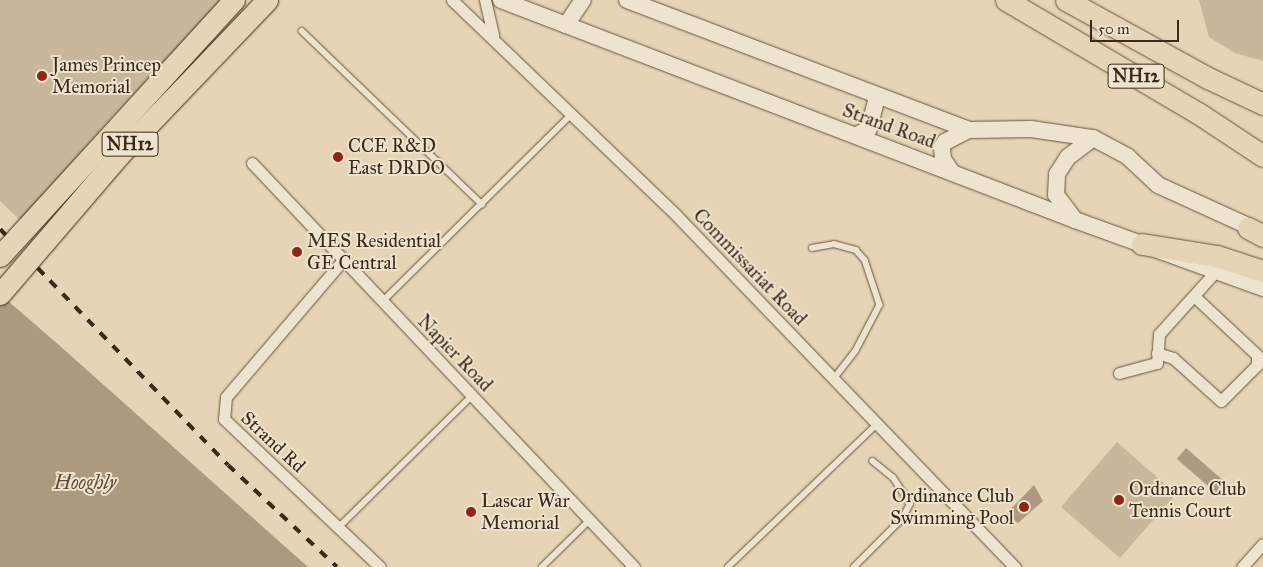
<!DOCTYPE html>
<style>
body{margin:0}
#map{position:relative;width:1263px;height:567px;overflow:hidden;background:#e5d4b5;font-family:"IM FELL Great Primer",serif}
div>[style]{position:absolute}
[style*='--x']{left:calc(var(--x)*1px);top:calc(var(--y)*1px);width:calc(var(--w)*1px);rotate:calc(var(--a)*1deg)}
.green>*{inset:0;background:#c8b79a}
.water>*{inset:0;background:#ac9a80}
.roads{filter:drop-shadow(0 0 1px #66543f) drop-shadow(0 0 1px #66543f)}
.lane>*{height:5.5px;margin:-2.75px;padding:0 2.75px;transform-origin:2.75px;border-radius:2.75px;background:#eee3cf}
.street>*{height:11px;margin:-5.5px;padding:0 5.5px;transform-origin:5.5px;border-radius:5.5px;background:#eee3cf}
.secondary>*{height:16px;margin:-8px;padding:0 8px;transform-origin:8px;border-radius:8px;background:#eee3cf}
.highway>*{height:21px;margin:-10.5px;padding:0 10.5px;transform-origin:10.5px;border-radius:10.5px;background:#e5d4b5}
.rail>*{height:4px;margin-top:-2px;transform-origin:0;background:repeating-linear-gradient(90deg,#3c2918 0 9px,transparent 0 18px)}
.bridges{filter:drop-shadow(0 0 1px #3c2918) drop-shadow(0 0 1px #3c2918)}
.highway-bridge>*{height:21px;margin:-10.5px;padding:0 10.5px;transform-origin:10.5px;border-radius:10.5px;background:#e5d4b5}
.dots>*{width:14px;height:14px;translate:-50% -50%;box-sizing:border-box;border:2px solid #eee3cf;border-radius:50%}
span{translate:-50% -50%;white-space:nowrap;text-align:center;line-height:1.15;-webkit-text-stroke:4px #eee3cf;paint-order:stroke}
.shield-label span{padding:1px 4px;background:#eee3cf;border:1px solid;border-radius:4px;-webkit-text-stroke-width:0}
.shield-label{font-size:18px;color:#3c2918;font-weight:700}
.poi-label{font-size:19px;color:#3c2918}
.left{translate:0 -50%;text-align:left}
.right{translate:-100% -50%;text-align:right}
.street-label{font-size:19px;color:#3c2918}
.water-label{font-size:20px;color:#5e4b37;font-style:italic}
.scale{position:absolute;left:1090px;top:20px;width:89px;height:22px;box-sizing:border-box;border:2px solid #3c2918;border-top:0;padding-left:6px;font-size:15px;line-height:18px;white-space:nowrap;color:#3c2918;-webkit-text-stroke:4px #eee3cf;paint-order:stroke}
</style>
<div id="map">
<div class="green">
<i style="clip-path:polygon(0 0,222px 0,108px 121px,21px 221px,0 201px)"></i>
<i style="clip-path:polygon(1199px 0,1263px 0,1263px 61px,1235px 53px,1209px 37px)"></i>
<i style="clip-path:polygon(1117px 442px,1176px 494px,1120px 558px,1061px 507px)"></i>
</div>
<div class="water">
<i style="clip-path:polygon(0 294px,60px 346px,308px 567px,0 567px)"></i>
<i style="clip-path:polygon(1186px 448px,1225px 482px,1216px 493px,1177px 459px)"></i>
<i style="clip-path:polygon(1034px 485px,1043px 501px,1018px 523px,1006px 514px)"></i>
</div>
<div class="roads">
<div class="lane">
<i style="--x:302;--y:31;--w:250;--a:43.9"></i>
<i style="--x:812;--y:248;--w:22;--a:-10"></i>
<i style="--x:834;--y:244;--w:23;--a:15"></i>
<i style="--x:856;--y:250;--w:13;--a:48"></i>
<i style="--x:865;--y:260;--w:47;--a:71.6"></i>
<i style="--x:880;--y:305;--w:52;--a:117.6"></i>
<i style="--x:856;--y:351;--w:36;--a:128"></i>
<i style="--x:382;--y:302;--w:266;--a:-44.7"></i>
<i style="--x:338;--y:528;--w:188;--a:-44.6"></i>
<i style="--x:542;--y:567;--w:67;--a:-44.4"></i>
<i style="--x:728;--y:567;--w:207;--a:-43.8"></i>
<i style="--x:854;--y:567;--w:68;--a:-45"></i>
<i style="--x:902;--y:519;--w:17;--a:-62"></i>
<i style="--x:910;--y:504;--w:31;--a:-123"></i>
<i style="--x:893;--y:478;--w:26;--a:-141"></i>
</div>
<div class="street">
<i style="--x:452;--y:0;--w:310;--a:43.8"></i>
<i style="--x:676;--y:215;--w:489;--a:46.1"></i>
<i style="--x:485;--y:0;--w:37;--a:77"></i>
<i style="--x:252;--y:163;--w:556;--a:46.6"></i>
<i style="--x:343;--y:260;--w:180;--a:130.5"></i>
<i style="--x:226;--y:397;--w:22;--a:95"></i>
<i style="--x:224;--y:419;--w:215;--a:43.5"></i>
<i style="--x:1157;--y:353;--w:17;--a:17"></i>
<i style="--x:1173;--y:358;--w:64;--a:41.9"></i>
<i style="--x:1221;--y:401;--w:51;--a:-45"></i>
<i style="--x:1257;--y:365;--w:10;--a:-90"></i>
<i style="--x:1257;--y:355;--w:86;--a:-136.9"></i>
<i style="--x:1119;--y:373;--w:39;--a:-15"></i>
<i style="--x:1157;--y:363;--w:29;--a:-86"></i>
<i style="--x:1159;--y:334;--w:85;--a:-47.9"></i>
<i style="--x:1242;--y:567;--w:31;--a:-48"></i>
</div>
<div class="secondary">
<i style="--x:501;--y:0;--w:615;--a:20.97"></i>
<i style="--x:1075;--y:220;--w:200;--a:19.9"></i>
<i style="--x:627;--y:0;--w:366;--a:20.8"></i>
<i style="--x:969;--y:130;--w:62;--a:-0.9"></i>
<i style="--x:1031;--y:129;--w:63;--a:8.3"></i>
<i style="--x:1093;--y:138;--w:40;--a:28"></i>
<i style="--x:1128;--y:157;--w:41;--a:43"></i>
<i style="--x:1158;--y:185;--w:111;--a:24.5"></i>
<i style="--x:566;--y:25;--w:30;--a:-56"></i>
<i style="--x:857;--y:135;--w:13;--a:-27"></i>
<i style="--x:869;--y:129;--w:33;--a:-76"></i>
<i style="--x:951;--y:171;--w:14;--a:-124"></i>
<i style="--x:943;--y:159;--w:12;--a:-95"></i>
<i style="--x:942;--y:147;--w:6;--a:-59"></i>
<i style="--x:945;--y:142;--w:27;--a:-27"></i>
<i style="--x:1075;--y:220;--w:31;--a:-127"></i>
<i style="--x:1056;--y:195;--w:21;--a:-87"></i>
<i style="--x:1057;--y:174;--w:20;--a:-57"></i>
<i style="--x:1068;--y:157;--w:31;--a:-37"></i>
</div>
<div class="highway">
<i style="--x:1006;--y:0;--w:223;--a:30.5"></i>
<i style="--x:1198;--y:113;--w:78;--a:33.5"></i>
<i style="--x:1066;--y:0;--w:162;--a:28.8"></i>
<i style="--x:1208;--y:78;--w:61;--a:25.3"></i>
<i style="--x:1248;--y:228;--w:17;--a:28"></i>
<i style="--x:1142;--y:244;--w:76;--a:9.1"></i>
<i style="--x:1217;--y:256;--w:48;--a:18.1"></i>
</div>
</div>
<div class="rail">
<i style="--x:0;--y:229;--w:328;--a:46"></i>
<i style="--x:228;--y:465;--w:149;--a:43.1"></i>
</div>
<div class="bridges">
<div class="highway-bridge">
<i style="--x:0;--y:256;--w:347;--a:-47.6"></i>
<i style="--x:0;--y:294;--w:184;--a:-49.4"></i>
<i style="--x:120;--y:154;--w:213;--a:-46.3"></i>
</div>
</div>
<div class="dots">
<i style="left:42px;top:76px;background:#8f2418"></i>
<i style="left:338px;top:157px;background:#8f2418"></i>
<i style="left:297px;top:252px;background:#8f2418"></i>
<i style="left:1119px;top:500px;background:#8f2418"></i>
<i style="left:1024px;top:507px;background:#8f2418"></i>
<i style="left:471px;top:512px;background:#8f2418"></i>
</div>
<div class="shield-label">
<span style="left:1136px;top:76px">NH12</span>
<span style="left:130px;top:144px">NH12</span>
</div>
<div class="poi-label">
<span class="left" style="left:52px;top:76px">James Princep<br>Memorial</span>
<span class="left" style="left:348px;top:157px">CCE R&amp;D<br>East DRDO</span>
<span class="left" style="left:307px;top:252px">MES Residential<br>GE Central</span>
<span class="left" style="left:1129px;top:500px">Ordnance Club<br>Tennis Court</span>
<span class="right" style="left:1014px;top:507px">Ordinance Club<br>Swimming Pool</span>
<span class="left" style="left:481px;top:512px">Lascar War<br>Memorial</span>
</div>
<div class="street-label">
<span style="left:889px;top:126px;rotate:20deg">Strand Road</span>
<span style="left:750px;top:267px;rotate:46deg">Commissariat Road</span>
<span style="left:455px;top:353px;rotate:46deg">Napier Road</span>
<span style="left:273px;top:442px;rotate:43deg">Strand Rd</span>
</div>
<div class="water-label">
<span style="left:85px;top:482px">Hooghly</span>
</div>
<div class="scale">50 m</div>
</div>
